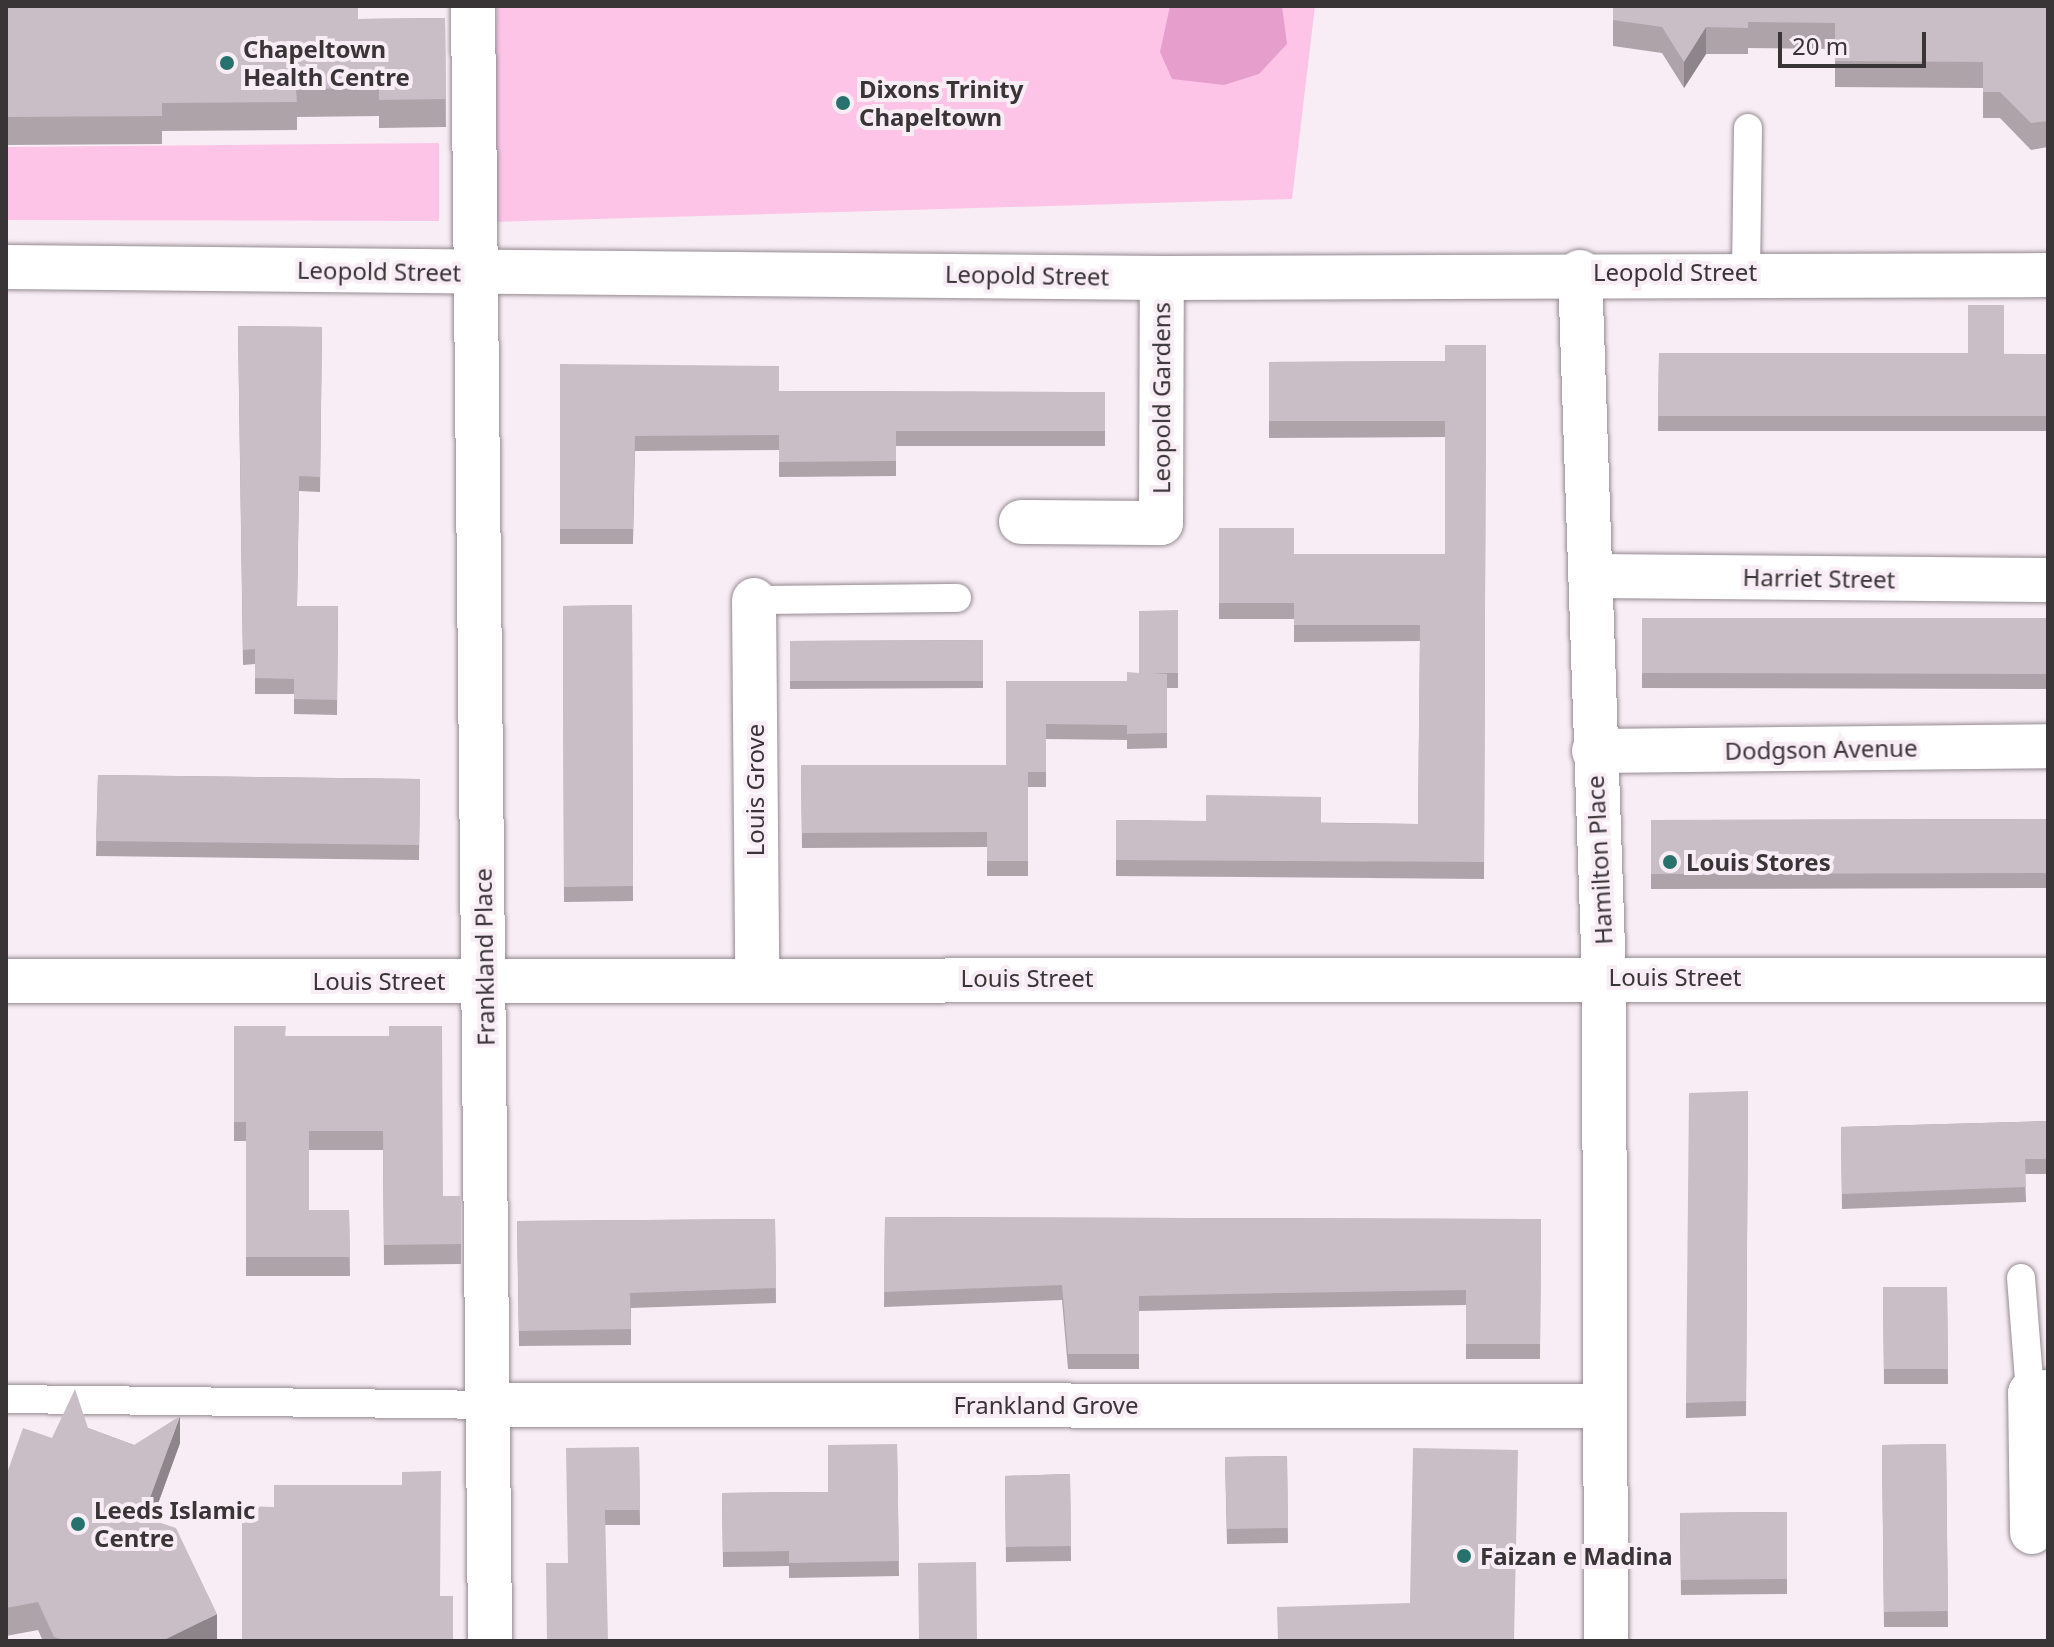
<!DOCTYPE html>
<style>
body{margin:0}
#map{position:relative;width:2054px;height:1647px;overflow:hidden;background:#f8edf4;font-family:"Noto Sans",sans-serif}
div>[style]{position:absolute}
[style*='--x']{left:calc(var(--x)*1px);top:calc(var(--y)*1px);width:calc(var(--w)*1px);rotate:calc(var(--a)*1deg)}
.green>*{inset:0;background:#fdc4e8}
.water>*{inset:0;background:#e69ecd}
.roads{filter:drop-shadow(0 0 2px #948a90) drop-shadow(0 0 2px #948a90)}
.service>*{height:28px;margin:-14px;padding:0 14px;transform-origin:14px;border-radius:14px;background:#fff}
.minor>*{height:44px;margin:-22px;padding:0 22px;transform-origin:22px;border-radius:22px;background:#fff}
.wall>*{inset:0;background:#ada3a9}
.shaded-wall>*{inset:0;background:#8d858a}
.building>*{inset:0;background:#c9bec5}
.dots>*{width:22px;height:22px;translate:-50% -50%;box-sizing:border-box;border:4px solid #f8edf4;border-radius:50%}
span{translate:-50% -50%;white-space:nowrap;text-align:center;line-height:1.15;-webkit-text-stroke:8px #f8edf4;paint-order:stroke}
.poi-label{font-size:24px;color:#393537;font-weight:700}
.left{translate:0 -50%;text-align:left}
.street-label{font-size:24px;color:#393537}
.frame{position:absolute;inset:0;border:8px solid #393537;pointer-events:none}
.scale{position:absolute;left:1778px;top:32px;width:148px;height:36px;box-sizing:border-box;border:4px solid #393537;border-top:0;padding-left:10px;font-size:24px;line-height:28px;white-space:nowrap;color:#393537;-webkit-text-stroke:6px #f8edf4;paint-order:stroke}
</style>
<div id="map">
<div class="green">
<i style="clip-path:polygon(497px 6px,1315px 6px,1292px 199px,491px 222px)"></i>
<i style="clip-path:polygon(439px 143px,439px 221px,6px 220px,6px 147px)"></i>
</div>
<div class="water">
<i style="clip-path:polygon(1170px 6px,1282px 6px,1287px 44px,1259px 74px,1224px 85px,1172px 79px,1160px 52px)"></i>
</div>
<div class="roads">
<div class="service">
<i style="--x:1746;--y:273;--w:145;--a:-89.2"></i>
<i style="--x:754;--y:600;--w:203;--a:-0.6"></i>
<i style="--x:2021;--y:1278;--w:115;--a:85.5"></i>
<i style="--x:6;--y:1399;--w:485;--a:0.7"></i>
</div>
<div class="minor">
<i style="--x:473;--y:6;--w:1635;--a:89.4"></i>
<i style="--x:6;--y:267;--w:1156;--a:0.55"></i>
<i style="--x:1162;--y:278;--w:886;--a:-0.19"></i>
<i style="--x:1580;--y:272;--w:704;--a:88.05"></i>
<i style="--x:1604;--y:976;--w:665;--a:89.83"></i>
<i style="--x:1021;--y:522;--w:140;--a:0.4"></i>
<i style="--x:1161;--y:523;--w:245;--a:-89.8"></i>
<i style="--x:1590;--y:576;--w:458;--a:0.5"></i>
<i style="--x:754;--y:600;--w:379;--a:89.5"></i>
<i style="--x:1594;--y:751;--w:454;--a:-0.6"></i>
<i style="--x:6;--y:981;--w:2042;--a:-0.03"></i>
<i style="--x:491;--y:1405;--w:1110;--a:0.05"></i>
<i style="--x:2032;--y:1532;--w:139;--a:-90.8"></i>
<i style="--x:2030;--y:1393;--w:18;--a:-3"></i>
</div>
</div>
<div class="wall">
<i style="clip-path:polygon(6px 6px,358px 19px,445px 18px,446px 127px,379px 128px,379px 116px,297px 117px,297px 130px,162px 131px,162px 144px,6px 145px)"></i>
<i style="clip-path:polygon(1613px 6px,2048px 6px,2048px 147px,2031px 150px,2000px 118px,1983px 118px,1983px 88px,1835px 87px,1835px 49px,1748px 48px,1748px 54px,1706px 54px,1684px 88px,1662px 53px,1613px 46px)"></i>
<i style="clip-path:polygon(238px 326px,322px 327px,320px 492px,299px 491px,297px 606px,338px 606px,337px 715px,294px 714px,294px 694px,255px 694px,255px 664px,243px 665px)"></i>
<i style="clip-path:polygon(1486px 345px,1484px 879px,1116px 876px,1116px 820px,1418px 824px,1420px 641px,1294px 642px,1294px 619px,1219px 619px,1219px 528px,1294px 554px,1445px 554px,1445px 437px,1269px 438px,1269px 362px,1445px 361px)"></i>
<i style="clip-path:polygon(1659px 353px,2048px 354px,2048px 431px,1658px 431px)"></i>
<i style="clip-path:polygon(560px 364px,779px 391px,1105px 392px,1105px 446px,896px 446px,896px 476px,779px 477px,779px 450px,635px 451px,633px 544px,560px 544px)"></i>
<i style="clip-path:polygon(632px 605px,633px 901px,564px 902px,563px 606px)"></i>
<i style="clip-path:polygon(1178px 610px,1178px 688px,1167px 688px,1167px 748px,1127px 749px,1127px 740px,1046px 739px,1046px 787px,1028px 787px,1028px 876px,987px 876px,987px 847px,802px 848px,801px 765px,1006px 765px,1006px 681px,1127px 681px,1139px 673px)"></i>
<i style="clip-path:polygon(1642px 618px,2048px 618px,2048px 689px,1642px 688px)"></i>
<i style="clip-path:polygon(983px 640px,983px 688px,790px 689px,790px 641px)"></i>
<i style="clip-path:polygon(98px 775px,420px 779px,419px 860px,96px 856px)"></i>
<i style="clip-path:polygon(2048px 819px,2048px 888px,1651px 889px,1651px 820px)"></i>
<i style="clip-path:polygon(234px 1026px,286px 1036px,389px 1036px,443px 1196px,461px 1196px,461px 1264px,384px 1265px,383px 1150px,309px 1150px,309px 1210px,349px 1210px,350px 1276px,246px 1276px,246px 1141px,234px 1141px)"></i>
<i style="clip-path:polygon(1748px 1091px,1746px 1416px,1686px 1418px,1686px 1403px)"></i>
<i style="clip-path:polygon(2048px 1121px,2048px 1174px,2025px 1174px,2026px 1202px,1842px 1209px,1841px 1127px)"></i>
<i style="clip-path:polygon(885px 1217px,1541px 1219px,1540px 1359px,1466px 1359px,1466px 1305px,1233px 1309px,1139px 1311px,1139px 1369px,1068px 1369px,1062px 1300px,884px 1307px)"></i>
<i style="clip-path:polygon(775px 1219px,776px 1303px,631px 1308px,631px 1345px,519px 1346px,517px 1221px)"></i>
<i style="clip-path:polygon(1883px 1287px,1947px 1287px,1948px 1384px,1884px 1384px)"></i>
<i style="clip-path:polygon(88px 1428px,134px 1445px,180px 1443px,152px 1520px,217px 1641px,43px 1641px,38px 1630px,6px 1636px,6px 1476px,52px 1438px)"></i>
<i style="clip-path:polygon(897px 1444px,899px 1576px,789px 1578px,789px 1566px,723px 1567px,722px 1493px,828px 1492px)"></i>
<i style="clip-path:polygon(1946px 1444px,1948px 1627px,1884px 1627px,1882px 1445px)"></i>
<i style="clip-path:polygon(639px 1447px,640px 1525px,605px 1525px,568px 1563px)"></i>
<i style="clip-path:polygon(1287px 1456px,1288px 1543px,1227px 1544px,1225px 1457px)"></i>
<i style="clip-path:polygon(1070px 1474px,1071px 1561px,1006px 1562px,1005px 1476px)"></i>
<i style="clip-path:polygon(1787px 1512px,1787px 1594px,1681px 1595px,1680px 1513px)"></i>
</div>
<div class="shaded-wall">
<i style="clip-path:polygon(1706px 27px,1706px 54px,1684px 88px,1684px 62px)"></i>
<i style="clip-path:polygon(180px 1416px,180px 1443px,143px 1545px,143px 1517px)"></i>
<i style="clip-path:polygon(217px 1614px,217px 1641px,162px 1641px)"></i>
</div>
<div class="building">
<i style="clip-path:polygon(6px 6px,358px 6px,358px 19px,445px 18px,446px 99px,379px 100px,379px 88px,296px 89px,297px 102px,162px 103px,162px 116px,6px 117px)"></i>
<i style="clip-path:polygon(1613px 6px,2048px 6px,2048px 121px,2031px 123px,2000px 92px,1983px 92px,1983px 62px,1835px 61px,1835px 23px,1748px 22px,1748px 28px,1706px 27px,1684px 62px,1662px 27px,1613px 20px)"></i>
<i style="clip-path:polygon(1968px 305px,2004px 305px,2004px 354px,2048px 354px,2048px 416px,1658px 416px,1659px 353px,1968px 353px)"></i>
<i style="clip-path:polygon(238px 326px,322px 327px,320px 477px,299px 476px,297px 606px,338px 606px,337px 700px,294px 699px,294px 679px,255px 678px,255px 649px,243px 650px)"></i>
<i style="clip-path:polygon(1445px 345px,1486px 345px,1484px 862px,1116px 860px,1116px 820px,1206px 821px,1206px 795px,1321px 797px,1321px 823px,1418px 824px,1420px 625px,1294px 625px,1294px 603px,1219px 603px,1219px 528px,1294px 528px,1294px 554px,1445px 554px,1445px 421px,1269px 421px,1269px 362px,1445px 361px)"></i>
<i style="clip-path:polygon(560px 364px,779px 366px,779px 391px,1105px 392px,1105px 431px,896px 431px,896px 461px,779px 462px,779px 435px,635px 436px,633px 529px,560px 529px)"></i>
<i style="clip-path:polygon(632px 605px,633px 886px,564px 887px,563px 606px)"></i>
<i style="clip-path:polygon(1178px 610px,1178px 673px,1151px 673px,1167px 674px,1167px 733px,1127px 734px,1127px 725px,1046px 724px,1046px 772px,1028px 772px,1028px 861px,987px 861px,987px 832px,802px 833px,801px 765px,1006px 765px,1006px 681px,1127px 681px,1127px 672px,1139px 673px,1139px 611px)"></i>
<i style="clip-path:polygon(1642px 618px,2048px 618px,2048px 674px,1642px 673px)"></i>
<i style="clip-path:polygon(983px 640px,983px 681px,790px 681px,790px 641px)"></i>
<i style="clip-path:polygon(6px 715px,7px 715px,6px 802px)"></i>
<i style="clip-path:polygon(98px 775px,420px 779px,419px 845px,96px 841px)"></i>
<i style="clip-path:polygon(2048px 819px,2048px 873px,1651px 874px,1651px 820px)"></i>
<i style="clip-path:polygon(234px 1026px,286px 1026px,285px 1036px,389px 1036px,389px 1026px,442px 1026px,443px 1196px,461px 1196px,461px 1244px,384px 1245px,383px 1131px,309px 1131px,309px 1210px,349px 1210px,350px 1257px,246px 1257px,246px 1122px,234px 1122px)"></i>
<i style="clip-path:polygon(1748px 1091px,1746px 1401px,1686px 1403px,1689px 1093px)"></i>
<i style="clip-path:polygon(2048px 1121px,2048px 1159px,2025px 1159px,2026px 1187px,1842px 1194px,1841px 1127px)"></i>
<i style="clip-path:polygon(885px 1217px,1541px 1219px,1540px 1344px,1466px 1344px,1466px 1290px,1233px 1294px,1139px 1296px,1139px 1354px,1068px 1354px,1062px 1285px,884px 1292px)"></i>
<i style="clip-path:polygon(775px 1219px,776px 1288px,630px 1293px,631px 1329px,519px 1331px,517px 1221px)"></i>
<i style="clip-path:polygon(1883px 1287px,1947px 1287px,1948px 1369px,1884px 1369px)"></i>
<i style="clip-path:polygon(75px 1389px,88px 1428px,134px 1445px,180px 1416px,143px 1517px,176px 1528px,217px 1614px,162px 1641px,67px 1641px,54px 1637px,38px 1602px,6px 1608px,6px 1476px,23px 1428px,52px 1438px)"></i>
<i style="clip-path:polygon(897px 1444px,899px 1561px,789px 1563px,789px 1551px,723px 1552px,722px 1493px,828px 1492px,828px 1445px)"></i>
<i style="clip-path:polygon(1946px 1444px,1948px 1611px,1884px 1612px,1882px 1445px)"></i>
<i style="clip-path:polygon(639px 1447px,640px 1510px,605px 1510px,608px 1641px,547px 1641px,546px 1563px,568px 1563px,566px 1448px)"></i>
<i style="clip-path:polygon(1413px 1448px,1518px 1450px,1514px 1641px,1278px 1641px,1277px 1607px,1410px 1603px)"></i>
<i style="clip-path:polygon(1287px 1456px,1288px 1528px,1227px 1529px,1225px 1457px)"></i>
<i style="clip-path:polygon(441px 1471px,440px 1596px,453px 1596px,453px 1641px,242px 1641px,242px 1506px,274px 1507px,274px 1485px,402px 1485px,402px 1472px)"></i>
<i style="clip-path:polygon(1070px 1474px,1071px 1546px,1006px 1547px,1005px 1476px)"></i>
<i style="clip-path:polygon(1787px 1512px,1787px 1579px,1681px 1580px,1680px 1513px)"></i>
<i style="clip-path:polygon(976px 1562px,977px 1641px,919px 1641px,918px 1563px)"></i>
</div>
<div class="dots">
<i style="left:227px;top:63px;background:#28726e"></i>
<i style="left:843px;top:103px;background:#28726e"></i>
<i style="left:1670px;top:862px;background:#28726e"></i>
<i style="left:78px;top:1524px;background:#28726e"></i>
<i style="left:1464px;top:1556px;background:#28726e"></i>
</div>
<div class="poi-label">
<span class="left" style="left:243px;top:63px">Chapeltown<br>Health Centre</span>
<span class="left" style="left:859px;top:103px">Dixons Trinity<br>Chapeltown</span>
<span class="left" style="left:1686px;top:862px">Louis Stores</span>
<span class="left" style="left:94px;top:1524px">Leeds Islamic<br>Centre</span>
<span class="left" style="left:1480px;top:1556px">Faizan e Madina</span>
</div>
<div class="street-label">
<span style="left:379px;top:271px;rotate:1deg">Leopold Street</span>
<span style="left:1675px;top:272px">Leopold Street</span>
<span style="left:1027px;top:275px;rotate:1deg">Leopold Street</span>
<span style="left:1161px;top:398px;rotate:-90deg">Leopold Gardens</span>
<span style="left:1819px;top:578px;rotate:1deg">Harriet Street</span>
<span style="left:1821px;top:749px;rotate:-1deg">Dodgson Avenue</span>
<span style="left:755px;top:790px;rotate:-90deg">Louis Grove</span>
<span style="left:1599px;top:860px;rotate:-93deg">Hamilton Place</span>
<span style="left:484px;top:957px;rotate:-91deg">Frankland Place</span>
<span style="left:1675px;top:977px">Louis Street</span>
<span style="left:1027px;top:978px">Louis Street</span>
<span style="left:379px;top:981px">Louis Street</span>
<span style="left:1046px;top:1405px">Frankland Grove</span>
</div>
<div class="frame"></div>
<div class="scale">20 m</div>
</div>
